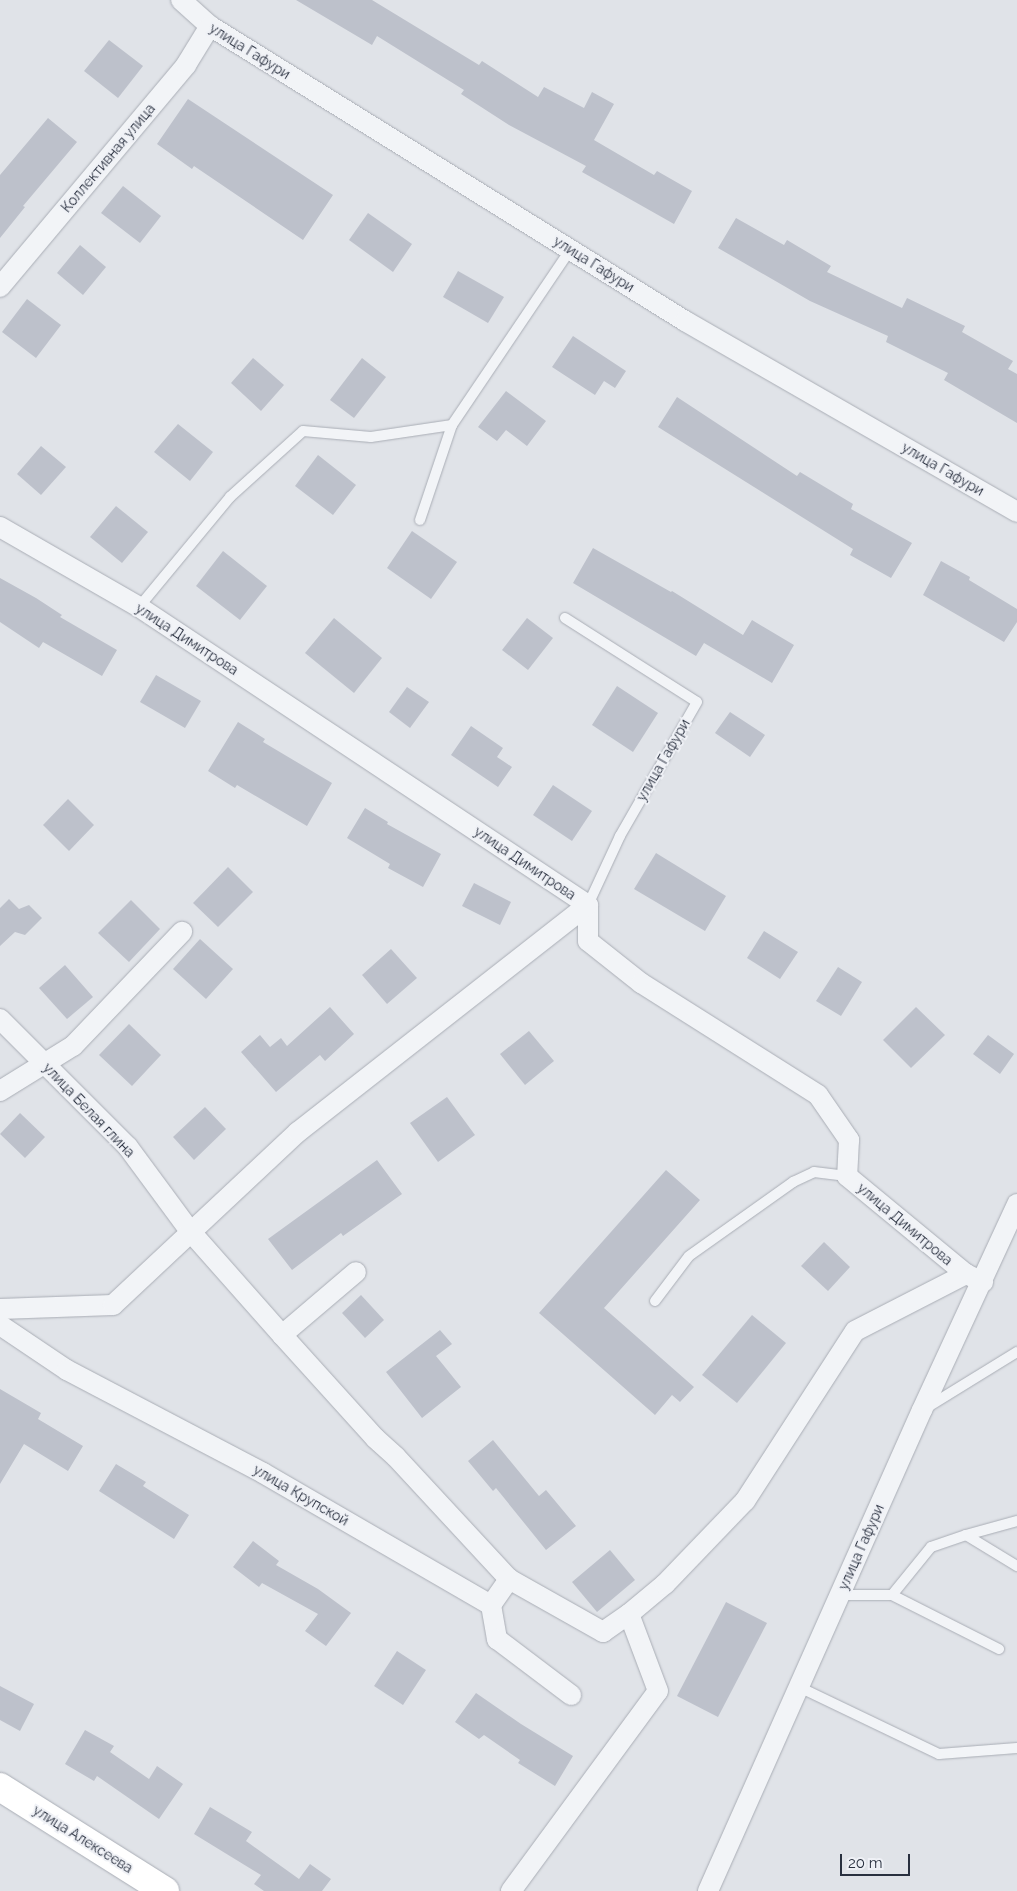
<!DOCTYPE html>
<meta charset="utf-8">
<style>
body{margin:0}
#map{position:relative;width:1017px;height:1891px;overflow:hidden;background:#e0e3e8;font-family:Raleway,sans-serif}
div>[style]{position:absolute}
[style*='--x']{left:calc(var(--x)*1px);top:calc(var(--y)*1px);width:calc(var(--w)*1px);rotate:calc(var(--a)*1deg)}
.building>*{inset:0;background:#bdc1cb}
.roads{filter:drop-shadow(0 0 1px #a9adb5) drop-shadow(0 0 1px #a9adb5)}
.service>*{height:10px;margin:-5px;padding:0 5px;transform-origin:5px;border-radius:5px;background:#f2f4f7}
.minor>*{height:20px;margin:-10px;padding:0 10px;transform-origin:10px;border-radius:10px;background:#f2f4f7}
.secondary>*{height:28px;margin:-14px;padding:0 14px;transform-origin:14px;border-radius:14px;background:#fff}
span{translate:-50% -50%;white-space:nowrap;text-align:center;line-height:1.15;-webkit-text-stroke:4px #eff1f6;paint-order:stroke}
.street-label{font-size:14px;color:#29303f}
.scale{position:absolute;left:840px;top:1854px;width:70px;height:22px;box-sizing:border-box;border:2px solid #29303f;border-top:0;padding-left:6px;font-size:15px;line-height:18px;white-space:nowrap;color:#29303f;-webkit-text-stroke:4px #eff1f6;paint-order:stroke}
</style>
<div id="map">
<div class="building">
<i style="clip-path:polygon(296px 0,372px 0,479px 65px,482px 61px,538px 97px,544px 87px,584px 108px,592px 92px,614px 104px,594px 140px,654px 175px,657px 171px,692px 191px,674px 224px,582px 172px,586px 166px,509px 125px,461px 94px,464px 90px,377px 36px,372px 45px)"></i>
<i style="clip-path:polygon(109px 40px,143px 66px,118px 98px,84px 71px)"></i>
<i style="clip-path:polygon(188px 99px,333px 195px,303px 240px,194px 166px,192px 169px,157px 144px)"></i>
<i style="clip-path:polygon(48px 118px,77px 142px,23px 206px,25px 207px,0 238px,0 175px)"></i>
<i style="clip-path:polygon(123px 186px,161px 216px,140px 243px,101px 213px)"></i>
<i style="clip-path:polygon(368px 213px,412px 244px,393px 272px,349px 240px)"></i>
<i style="clip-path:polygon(736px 218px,784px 245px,787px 240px,831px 266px,827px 272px,902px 308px,907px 298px,965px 326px,962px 332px,1013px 361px,1008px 369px,1017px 374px,1017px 423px,944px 380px,948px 373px,886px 342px,888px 336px,810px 301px,718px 248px)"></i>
<i style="clip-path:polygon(80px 245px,106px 267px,83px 295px,57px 273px)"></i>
<i style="clip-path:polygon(458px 271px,504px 297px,488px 323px,443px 297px)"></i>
<i style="clip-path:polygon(27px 299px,61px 325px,36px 358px,2px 332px)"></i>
<i style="clip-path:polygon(573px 336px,626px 371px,615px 388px,604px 381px,595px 395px,552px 367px)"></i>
<i style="clip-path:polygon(253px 358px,284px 385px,261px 411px,231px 383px)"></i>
<i style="clip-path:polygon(362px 358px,386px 377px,354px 418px,330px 400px)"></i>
<i style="clip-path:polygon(506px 391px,546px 421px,527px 446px,506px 430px,497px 441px,478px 427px)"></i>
<i style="clip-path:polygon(677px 397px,797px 476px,800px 472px,853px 504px,851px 509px,912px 543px,891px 578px,850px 555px,853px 549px,658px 427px)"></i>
<i style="clip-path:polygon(178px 424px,213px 452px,190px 481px,154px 452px)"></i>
<i style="clip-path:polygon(41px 446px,66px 467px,41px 495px,17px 474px)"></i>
<i style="clip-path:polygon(318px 455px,356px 485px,333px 515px,295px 486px)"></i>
<i style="clip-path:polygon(116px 506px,148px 532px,122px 563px,90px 537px)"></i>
<i style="clip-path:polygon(412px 531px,457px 562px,431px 599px,387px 568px)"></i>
<i style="clip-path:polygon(593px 548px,671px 592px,672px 591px,743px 635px,752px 620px,794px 645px,772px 683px,704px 643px,696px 656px,573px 583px)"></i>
<i style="clip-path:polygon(223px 551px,267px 586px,240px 620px,196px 586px)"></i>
<i style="clip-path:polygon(941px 561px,970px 577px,969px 580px,1017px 609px,1017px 622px,1004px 642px,923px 595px)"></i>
<i style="clip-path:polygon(0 578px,36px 598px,62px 615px,60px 617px,117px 650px,102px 676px,43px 642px,39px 648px,0 622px)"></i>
<i style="clip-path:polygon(334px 618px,382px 658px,354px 693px,305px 653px)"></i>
<i style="clip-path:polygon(527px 618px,553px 638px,528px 670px,502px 650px)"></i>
<i style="clip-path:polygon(156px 675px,201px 701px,185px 728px,140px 702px)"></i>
<i style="clip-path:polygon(617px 686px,658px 713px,633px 752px,592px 725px)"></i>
<i style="clip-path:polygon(407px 687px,429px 702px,410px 728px,389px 712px)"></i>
<i style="clip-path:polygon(730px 712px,765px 735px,750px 757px,715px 733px)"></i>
<i style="clip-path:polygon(238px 722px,265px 739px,263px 742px,332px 783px,307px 826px,237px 785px,235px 788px,208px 771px)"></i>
<i style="clip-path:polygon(471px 726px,503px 748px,497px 757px,512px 767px,498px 787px,451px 755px)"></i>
<i style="clip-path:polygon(553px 785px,592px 811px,572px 841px,533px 815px)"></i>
<i style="clip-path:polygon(68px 799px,94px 825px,69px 851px,43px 825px)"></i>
<i style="clip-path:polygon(365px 808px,388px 822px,387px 824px,441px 854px,423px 887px,388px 868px,390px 864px,347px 838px)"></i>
<i style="clip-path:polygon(656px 853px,726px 896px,705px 931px,634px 889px)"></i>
<i style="clip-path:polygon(228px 867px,253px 892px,218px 927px,193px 903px)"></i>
<i style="clip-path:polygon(474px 883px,511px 902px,500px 925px,462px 906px)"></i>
<i style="clip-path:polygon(9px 899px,19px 909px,29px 905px,42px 918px,25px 935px,15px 932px,0 946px,0 908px)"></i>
<i style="clip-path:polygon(131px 900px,160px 929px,129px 962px,98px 933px)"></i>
<i style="clip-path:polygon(764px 931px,798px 952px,780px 979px,747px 958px)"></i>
<i style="clip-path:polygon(200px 939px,233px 969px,206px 999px,173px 969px)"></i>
<i style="clip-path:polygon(391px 949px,417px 978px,387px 1004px,362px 975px)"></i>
<i style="clip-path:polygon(65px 965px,93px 997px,67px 1019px,39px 988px)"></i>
<i style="clip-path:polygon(838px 967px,862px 982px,841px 1016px,816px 1001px)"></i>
<i style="clip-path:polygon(330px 1007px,354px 1034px,325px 1061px,320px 1055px,276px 1092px,241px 1052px,260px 1035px,270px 1047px,281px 1038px,287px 1046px)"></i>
<i style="clip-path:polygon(916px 1007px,945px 1035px,911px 1068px,883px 1040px)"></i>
<i style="clip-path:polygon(129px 1024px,161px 1055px,132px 1086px,99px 1055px)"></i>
<i style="clip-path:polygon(529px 1031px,554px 1061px,525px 1085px,500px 1054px)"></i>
<i style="clip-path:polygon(988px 1035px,1014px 1054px,1000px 1074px,973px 1054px)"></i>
<i style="clip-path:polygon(447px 1097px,475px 1135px,438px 1162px,410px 1123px)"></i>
<i style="clip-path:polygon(205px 1107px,226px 1129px,194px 1160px,173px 1137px)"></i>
<i style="clip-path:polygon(20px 1113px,45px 1137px,25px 1158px,0 1134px)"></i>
<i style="clip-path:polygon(377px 1160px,402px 1194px,343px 1236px,341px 1233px,292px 1270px,268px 1239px)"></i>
<i style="clip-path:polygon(666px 1170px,700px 1200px,604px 1308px,694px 1387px,680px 1402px,672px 1395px,655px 1415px,539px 1313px)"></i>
<i style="clip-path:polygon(824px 1242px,850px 1267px,828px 1291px,801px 1266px)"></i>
<i style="clip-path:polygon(361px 1295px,384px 1320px,365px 1338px,342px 1313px)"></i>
<i style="clip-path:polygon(752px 1315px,786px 1343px,737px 1403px,702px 1375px)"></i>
<i style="clip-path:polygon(440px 1330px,452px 1344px,436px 1356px,461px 1387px,422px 1418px,386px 1372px)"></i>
<i style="clip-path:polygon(0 1389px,41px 1413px,38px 1419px,83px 1446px,68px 1471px,24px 1444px,0 1484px)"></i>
<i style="clip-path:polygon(493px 1440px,539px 1496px,546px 1490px,576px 1526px,546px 1550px,496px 1488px,493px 1491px,468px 1461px)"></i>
<i style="clip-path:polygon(116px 1464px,146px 1482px,143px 1486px,189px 1515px,174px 1539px,99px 1491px)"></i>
<i style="clip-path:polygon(253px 1541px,279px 1561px,276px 1565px,318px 1589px,351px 1613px,326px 1646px,305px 1631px,318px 1614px,262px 1583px,259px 1587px,233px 1567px)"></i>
<i style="clip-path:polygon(610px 1550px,635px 1580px,597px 1612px,572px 1582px)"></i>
<i style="clip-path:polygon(726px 1602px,767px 1623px,718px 1717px,677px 1696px)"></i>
<i style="clip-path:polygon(397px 1651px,426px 1670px,403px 1705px,374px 1686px)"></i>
<i style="clip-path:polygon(0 1686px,34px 1704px,20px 1731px,0 1720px)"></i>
<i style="clip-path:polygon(476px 1693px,521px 1724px,573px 1756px,555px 1786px,518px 1763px,520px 1760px,484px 1735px,479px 1739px,455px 1722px)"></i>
<i style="clip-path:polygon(85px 1730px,114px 1746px,110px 1752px,149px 1779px,157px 1766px,183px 1784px,159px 1819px,97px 1776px,94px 1781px,65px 1764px)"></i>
<i style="clip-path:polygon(210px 1807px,252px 1832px,246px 1841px,299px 1879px,310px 1864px,331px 1879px,322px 1891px,264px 1891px,254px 1884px,261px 1875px,194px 1834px)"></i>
</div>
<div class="roads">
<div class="service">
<i style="--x:420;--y:520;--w:100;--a:-71.4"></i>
<i style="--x:139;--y:607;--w:143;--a:-50.4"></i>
<i style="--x:230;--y:497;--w:98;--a:-42.1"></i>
<i style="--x:303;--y:431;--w:68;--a:5"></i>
<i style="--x:371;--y:437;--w:82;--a:-8.4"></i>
<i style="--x:452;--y:425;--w:211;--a:-56"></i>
<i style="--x:565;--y:618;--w:156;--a:32.5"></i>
<i style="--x:697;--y:702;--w:155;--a:119.9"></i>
<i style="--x:620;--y:836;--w:76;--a:114.9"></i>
<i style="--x:655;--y:1301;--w:56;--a:-52.9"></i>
<i style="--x:689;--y:1256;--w:128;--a:-35.4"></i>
<i style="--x:793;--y:1182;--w:23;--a:-25"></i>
<i style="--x:814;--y:1172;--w:33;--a:7"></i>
<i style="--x:926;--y:1408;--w:107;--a:-31.6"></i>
<i style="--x:966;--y:1535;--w:53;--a:-15.4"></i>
<i style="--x:840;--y:1595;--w:52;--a:0"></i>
<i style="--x:892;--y:1595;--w:120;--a:26.8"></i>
<i style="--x:892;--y:1595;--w:62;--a:-50.9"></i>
<i style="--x:931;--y:1547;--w:37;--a:-19"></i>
<i style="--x:966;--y:1535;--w:60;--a:31.3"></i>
<i style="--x:799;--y:1687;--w:155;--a:25.6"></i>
<i style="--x:939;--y:1754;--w:78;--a:-4.4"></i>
</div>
<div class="minor">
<i style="--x:181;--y:0;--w:39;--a:42"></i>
<i style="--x:210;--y:26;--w:559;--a:31.84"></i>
<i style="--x:685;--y:321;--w:383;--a:29.9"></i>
<i style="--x:0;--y:287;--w:290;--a:-50"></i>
<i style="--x:186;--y:65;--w:46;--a:-58.4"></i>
<i style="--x:0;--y:527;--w:160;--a:29.9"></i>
<i style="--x:139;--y:607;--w:539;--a:33.57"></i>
<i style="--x:588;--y:905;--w:36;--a:90"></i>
<i style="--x:588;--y:941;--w:68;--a:38.4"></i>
<i style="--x:641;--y:983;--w:209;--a:32.3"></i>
<i style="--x:818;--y:1095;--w:55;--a:55.4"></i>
<i style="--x:849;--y:1140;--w:36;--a:93"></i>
<i style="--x:847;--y:1176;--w:154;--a:39.5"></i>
<i style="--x:966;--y:1274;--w:19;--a:25"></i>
<i style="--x:0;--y:1019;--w:181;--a:45"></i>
<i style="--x:128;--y:1147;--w:104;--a:53.6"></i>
<i style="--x:190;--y:1231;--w:139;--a:48.5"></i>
<i style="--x:282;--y:1335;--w:97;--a:-40.4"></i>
<i style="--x:0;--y:1091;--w:86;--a:-31.7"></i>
<i style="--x:73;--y:1046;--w:158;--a:-46.3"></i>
<i style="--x:0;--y:1309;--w:113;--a:-2"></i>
<i style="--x:113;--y:1305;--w:253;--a:-43.1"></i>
<i style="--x:298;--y:1132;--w:368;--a:-38.1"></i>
<i style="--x:0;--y:1325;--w:81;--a:33.9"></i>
<i style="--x:67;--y:1370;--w:221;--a:27.7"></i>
<i style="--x:263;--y:1473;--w:263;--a:30.1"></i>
<i style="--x:491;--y:1605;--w:35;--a:80"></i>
<i style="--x:497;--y:1639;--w:93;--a:37.1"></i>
<i style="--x:282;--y:1335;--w:139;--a:47.9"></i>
<i style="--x:375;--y:1438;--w:28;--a:42"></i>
<i style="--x:396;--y:1457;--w:166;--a:47.2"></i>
<i style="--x:491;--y:1605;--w:32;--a:-55"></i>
<i style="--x:509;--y:1579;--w:108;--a:29.4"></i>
<i style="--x:603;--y:1632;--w:32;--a:-35"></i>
<i style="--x:629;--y:1614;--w:47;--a:-39.8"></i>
<i style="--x:665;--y:1584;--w:115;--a:-46.1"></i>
<i style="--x:745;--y:1501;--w:202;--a:-57.1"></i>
<i style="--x:855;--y:1331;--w:125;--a:-27.2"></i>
<i style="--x:511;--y:1891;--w:248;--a:-53.7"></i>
<i style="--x:658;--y:1691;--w:82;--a:-110.6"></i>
<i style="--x:708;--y:1891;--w:526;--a:-66.02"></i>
<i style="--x:922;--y:1410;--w:227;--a:-65.2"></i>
</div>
<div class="secondary">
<i style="--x:0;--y:1787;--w:195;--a:32.2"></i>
</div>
</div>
<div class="street-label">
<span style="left:250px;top:51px;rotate:32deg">улица Гафури</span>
<span style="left:108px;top:158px;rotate:-50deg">Коллективная улица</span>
<span style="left:594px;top:264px;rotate:32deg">улица Гафури</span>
<span style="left:943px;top:469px;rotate:30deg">улица Гафури</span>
<span style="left:187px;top:639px;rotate:33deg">улица Димитрова</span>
<span style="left:663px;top:760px;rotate:-60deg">улица Гафури</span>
<span style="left:525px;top:863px;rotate:34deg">улица Димитрова</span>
<span style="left:89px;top:1110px;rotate:46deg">улица Белая глина</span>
<span style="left:905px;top:1224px;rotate:40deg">улица Димитрова</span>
<span style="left:301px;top:1495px;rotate:30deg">улица Крупской</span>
<span style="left:861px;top:1547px;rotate:-66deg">улица Гафури</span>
<span style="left:83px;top:1839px;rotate:32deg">улица Алексеева</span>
</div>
<div class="scale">20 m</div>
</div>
